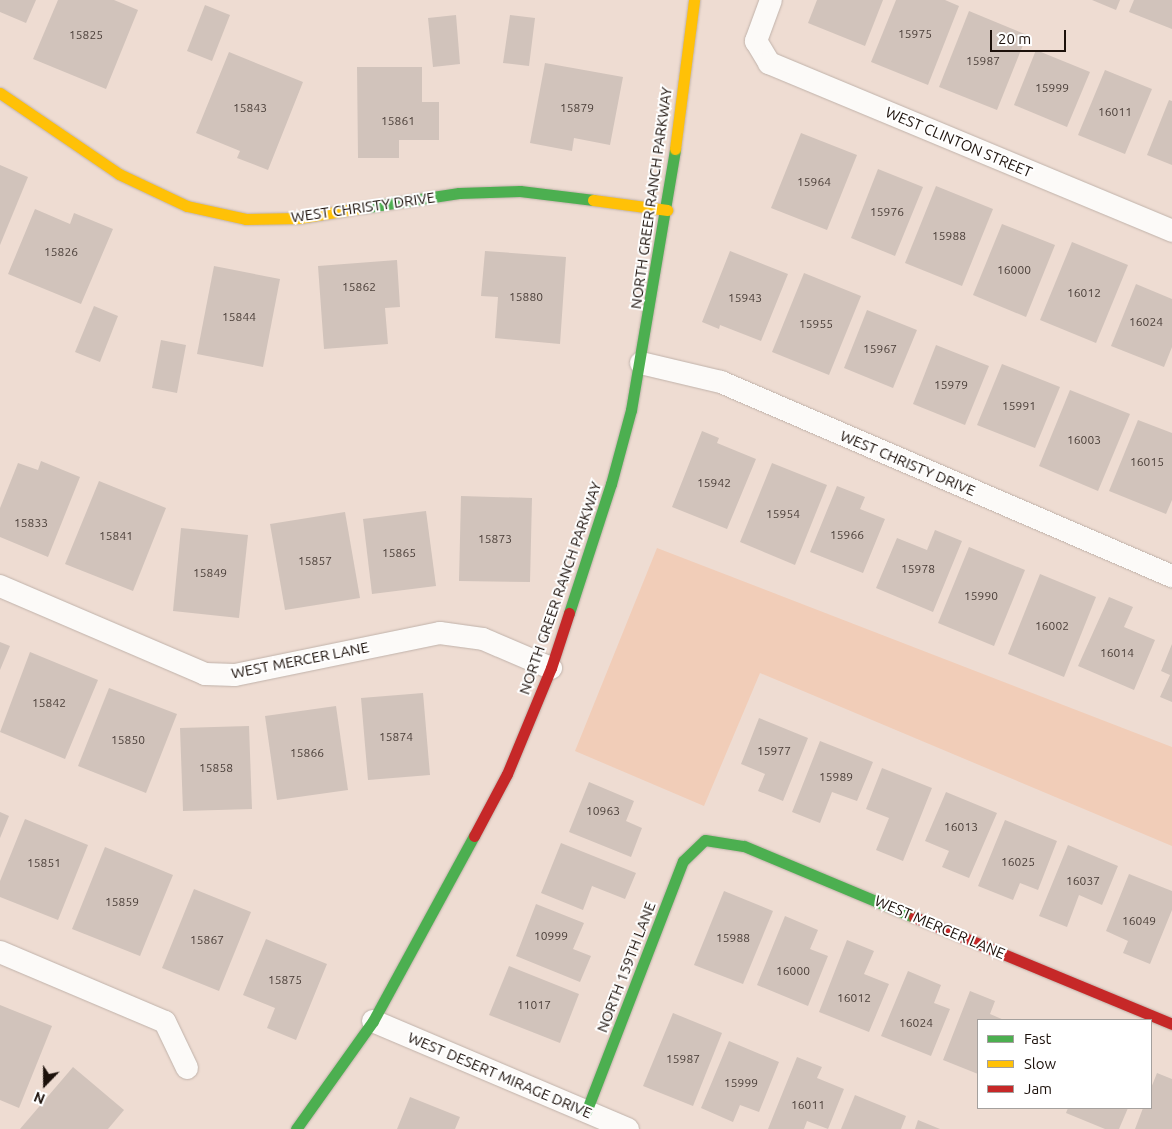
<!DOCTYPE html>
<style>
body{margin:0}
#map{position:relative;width:1172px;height:1129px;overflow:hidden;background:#eedcd2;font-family:Ubuntu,sans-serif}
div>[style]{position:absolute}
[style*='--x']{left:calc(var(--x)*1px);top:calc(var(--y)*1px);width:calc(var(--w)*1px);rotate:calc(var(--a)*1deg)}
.green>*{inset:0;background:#f1cdb8}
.building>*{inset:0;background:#d1c3bb}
.roads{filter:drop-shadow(0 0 1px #c0b2aa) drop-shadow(0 0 1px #c0b2aa)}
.street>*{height:22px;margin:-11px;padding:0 11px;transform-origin:11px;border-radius:11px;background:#fcfaf8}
.fast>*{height:11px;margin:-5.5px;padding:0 5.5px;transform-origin:5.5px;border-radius:5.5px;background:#4caf50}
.slow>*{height:11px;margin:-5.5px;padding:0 5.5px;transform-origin:5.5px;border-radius:5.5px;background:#ffc107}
.jam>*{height:11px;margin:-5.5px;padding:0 5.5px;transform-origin:5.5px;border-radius:5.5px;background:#c62828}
span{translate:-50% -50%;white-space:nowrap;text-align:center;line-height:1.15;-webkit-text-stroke:4px #fff;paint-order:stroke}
.number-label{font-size:12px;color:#4a3e38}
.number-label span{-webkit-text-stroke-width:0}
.street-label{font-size:15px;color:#1c110b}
.legend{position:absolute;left:977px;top:1019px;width:175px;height:90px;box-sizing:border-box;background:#fff;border:1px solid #a4a09d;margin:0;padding:6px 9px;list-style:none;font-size:15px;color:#1c110b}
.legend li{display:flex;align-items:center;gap:10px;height:25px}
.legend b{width:25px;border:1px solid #a4a09d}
.north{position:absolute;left:20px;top:1059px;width:50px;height:50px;-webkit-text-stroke:4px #fff;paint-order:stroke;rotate:202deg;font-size:14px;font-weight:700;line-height:20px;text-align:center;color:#1c110b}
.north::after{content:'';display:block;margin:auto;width:18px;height:22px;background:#1c110b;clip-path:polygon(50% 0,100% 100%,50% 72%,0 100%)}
.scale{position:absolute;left:990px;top:30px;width:76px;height:22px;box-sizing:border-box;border:2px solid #1c110b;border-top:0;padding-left:6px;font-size:15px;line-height:18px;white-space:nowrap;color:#1c110b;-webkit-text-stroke:4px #fff;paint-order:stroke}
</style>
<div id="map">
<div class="green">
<i style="clip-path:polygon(657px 548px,1172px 747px,1172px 846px,760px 673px,704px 806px,575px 751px)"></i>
</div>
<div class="building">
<i style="clip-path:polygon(0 0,36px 0,26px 23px,0 12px)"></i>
<i style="clip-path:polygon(58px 0,114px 0,138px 10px,106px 89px,33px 59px)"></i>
<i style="clip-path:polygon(817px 0,883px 0,865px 46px,808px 23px)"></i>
<i style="clip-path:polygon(896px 0,945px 0,959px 6px,928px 85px,871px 62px)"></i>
<i style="clip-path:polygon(1092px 0,1120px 0,1116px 10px)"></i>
<i style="clip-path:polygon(1134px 0,1172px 0,1172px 29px,1129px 12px)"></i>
<i style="clip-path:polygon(205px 5px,230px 15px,212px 61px,187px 51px)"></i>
<i style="clip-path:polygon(969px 11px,1027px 35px,997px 110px,939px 87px)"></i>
<i style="clip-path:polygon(456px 15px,460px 64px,433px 67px,428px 18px)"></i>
<i style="clip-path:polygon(510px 15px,535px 18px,529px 66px,503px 63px)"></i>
<i style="clip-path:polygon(1036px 50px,1090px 72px,1067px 127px,1014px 105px)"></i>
<i style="clip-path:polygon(229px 52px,303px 82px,268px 170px,237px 158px,240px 151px,196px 133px)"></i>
<i style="clip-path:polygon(545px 63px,623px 77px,610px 145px,574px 138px,572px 151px,530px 143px)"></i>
<i style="clip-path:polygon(357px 67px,422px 67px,422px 102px,439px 102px,439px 140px,399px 140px,399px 158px,358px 158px)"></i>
<i style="clip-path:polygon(1105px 70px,1152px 89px,1125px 154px,1078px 135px)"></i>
<i style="clip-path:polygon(1169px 100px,1172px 101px,1172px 165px,1147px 155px)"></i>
<i style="clip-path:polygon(801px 133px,857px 155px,827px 230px,771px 208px)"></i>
<i style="clip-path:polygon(0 165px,28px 177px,0 245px)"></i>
<i style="clip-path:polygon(878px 169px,923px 187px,895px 256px,851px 238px)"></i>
<i style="clip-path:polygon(936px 186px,993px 209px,962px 286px,905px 263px)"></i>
<i style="clip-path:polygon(35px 209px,70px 224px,74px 213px,113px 229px,81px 304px,8px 274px)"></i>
<i style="clip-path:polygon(1002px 224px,1055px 245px,1026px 317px,973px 295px)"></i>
<i style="clip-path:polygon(1072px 242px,1128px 265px,1096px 343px,1040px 320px)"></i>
<i style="clip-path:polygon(485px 251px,566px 257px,560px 344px,495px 338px,498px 297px,481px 296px)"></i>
<i style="clip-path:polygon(730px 251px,788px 274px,761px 341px,720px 325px,719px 329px,702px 322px)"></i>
<i style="clip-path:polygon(397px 260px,400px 307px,385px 308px,388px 344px,324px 349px,318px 266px)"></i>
<i style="clip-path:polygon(214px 266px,280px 279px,263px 367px,197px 354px)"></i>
<i style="clip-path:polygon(804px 273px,861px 296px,829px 375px,772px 352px)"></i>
<i style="clip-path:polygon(1136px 284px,1172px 299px,1172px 347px,1164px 367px,1111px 346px)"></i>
<i style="clip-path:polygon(94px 306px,118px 316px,100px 362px,75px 352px)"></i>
<i style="clip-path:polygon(867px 310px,917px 330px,893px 388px,844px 368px)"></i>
<i style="clip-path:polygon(161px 340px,186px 345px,177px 393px,152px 388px)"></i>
<i style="clip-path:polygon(936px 345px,989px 366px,965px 425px,913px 404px)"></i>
<i style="clip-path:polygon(1002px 364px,1060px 387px,1035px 448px,977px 425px)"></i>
<i style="clip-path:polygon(1070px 390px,1130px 414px,1098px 491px,1039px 466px)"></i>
<i style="clip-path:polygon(1138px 420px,1172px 433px,1172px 500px,1166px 514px,1109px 491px)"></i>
<i style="clip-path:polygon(702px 431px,719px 438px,717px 443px,756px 459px,727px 529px,672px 507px)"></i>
<i style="clip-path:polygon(41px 461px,80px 477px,48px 557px,0 537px,0 508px,18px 463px,38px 470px)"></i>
<i style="clip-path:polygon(772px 463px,827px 485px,795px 565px,740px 542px)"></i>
<i style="clip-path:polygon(99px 481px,166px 508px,133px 591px,65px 564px)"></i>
<i style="clip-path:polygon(837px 486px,865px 497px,860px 509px,885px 519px,863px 573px,810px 552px)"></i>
<i style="clip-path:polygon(461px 496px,532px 498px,530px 582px,459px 581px)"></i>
<i style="clip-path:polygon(426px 511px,436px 586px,372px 594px,363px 519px)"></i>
<i style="clip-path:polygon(345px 512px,360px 598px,285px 610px,270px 524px)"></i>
<i style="clip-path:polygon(181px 528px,248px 535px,239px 618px,173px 611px)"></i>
<i style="clip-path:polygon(935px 530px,962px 541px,933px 612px,876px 588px,897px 538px,927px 550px)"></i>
<i style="clip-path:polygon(969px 547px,1025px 570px,994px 646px,938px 623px)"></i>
<i style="clip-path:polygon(1040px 574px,1096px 597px,1064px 677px,1008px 654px)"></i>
<i style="clip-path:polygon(1109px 597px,1133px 607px,1124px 627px,1155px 640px,1134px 690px,1078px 666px)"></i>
<i style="clip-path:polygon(0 642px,10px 646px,0 670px)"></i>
<i style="clip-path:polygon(1172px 644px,1172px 702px,1160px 697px,1170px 675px,1161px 671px)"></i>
<i style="clip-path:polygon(30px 652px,98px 680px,65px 759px,0 732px)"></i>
<i style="clip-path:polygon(109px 688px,177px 714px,146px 793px,78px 766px)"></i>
<i style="clip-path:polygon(423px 693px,430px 775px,368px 780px,361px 698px)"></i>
<i style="clip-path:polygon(336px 706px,348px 790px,277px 800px,265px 716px)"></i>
<i style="clip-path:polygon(759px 718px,808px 738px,783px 801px,758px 791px,765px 774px,741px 764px)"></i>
<i style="clip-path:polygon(249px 726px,252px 809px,183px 811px,180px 728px)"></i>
<i style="clip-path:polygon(820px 741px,873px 762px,857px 801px,832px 792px,820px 823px,792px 812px)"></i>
<i style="clip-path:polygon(882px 768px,932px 788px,903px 861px,876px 850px,889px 818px,866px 809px)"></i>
<i style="clip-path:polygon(589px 782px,634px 801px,626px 821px,642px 828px,631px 857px,569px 832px)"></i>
<i style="clip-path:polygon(946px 792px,997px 813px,969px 878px,942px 867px,949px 851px,925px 841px)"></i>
<i style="clip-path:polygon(0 812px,9px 816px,0 838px)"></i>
<i style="clip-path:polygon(25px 819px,88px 845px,58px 920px,0 897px,0 881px)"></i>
<i style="clip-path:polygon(1005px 820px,1057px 841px,1038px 890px,1020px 883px,1013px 900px,978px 886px)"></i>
<i style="clip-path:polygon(561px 843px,636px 873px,625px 899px,592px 886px,583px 910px,541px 893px)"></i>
<i style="clip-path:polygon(1068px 845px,1118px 866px,1102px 905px,1079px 895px,1067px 927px,1039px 916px)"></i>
<i style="clip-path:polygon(105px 847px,173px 875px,140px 956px,72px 929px)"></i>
<i style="clip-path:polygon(1129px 874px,1172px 891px,1172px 910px,1150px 964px,1123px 953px,1128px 941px,1106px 931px)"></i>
<i style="clip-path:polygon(194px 889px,251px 912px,219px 991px,162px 968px)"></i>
<i style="clip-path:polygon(724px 891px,773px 911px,743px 984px,694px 965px)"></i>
<i style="clip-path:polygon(536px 904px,584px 923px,573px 949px,591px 956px,580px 982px,516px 956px)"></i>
<i style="clip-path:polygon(785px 916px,818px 930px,810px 949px,828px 956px,808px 1006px,757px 985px)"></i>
<i style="clip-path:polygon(266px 939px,327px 964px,296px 1040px,267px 1028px,275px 1008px,243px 995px)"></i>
<i style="clip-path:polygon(847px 940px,874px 951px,864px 974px,889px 984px,869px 1032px,819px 1012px)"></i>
<i style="clip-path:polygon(509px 966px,579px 994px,560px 1043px,489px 1015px)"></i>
<i style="clip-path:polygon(908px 971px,941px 985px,934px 1003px,950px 1009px,931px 1056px,881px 1036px)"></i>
<i style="clip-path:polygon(970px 991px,995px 1001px,990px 1014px,1004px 1020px,978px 1020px,978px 1074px,943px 1060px)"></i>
<i style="clip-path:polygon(0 1005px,52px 1026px,19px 1108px,0 1100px)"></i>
<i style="clip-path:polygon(673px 1013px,722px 1033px,693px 1106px,643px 1086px)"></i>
<i style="clip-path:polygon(729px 1041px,779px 1062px,759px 1112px,740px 1105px,733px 1122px,701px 1108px)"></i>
<i style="clip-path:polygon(797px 1057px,822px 1067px,817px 1078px,844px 1089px,828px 1129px,807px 1121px,804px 1129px,768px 1129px)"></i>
<i style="clip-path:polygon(73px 1067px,124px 1110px,108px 1129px,20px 1129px)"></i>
<i style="clip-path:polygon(1157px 1073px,1172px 1079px,1172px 1129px,1135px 1129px,1143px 1108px,1151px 1108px,1151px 1088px)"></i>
<i style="clip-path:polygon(855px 1095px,906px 1116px,901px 1129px,841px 1129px)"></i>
<i style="clip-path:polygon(410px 1097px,460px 1117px,455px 1129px,397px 1129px)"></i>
<i style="clip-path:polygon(1068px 1108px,1128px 1108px,1119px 1129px,1105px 1129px,1066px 1113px)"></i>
<i style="clip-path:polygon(918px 1120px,940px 1129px,915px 1129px)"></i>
</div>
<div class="roads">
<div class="street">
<i style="--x:771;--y:0;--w:44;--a:110.1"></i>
<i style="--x:756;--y:41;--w:26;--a:59"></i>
<i style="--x:769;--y:63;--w:437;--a:22.6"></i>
<i style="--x:641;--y:363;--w:82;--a:13.4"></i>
<i style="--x:721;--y:382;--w:491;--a:23.3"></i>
<i style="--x:0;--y:586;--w:223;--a:23.2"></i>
<i style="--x:205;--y:674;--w:30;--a:2"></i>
<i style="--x:235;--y:675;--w:209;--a:-11.6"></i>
<i style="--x:440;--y:633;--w:43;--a:7.9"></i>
<i style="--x:483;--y:639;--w:74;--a:23.1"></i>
<i style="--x:0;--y:952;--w:179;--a:23"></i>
<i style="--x:165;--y:1022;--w:51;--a:64.4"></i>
<i style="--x:373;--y:1021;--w:277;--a:23"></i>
</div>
<div class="fast">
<i style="--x:361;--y:208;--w:99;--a:-8.7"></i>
<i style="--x:459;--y:193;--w:61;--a:-1.9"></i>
<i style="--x:520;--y:191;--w:74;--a:7"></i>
<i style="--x:569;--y:613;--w:136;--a:-72"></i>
<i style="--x:611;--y:484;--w:77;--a:-74.9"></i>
<i style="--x:631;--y:410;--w:265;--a:-80.4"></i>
<i style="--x:586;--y:1112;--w:269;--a:-68.9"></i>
<i style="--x:683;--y:861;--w:30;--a:-44"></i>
<i style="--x:705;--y:840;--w:39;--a:9"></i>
<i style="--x:744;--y:846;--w:184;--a:22.7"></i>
<i style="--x:296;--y:1129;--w:133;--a:-54.5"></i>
<i style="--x:373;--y:1021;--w:211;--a:-61.4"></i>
</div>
<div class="slow">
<i style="--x:0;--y:93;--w:144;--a:34.2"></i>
<i style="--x:119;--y:174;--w:75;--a:25.2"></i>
<i style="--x:187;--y:206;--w:60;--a:12.4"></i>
<i style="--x:246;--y:219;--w:53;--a:-1.1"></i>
<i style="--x:299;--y:218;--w:63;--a:-9.2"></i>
<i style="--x:675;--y:149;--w:150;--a:-82.7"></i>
<i style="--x:593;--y:200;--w:75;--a:7.7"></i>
</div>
<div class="jam">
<i style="--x:474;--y:836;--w:70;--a:-62"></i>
<i style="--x:507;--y:774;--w:115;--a:-67.5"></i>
<i style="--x:551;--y:668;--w:58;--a:-71.9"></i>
<i style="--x:914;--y:917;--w:279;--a:22.5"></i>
</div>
</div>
<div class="number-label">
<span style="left:915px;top:34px">15975</span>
<span style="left:86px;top:35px">15825</span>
<span style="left:983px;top:61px">15987</span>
<span style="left:1052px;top:88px">15999</span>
<span style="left:250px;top:108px">15843</span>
<span style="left:577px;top:108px">15879</span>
<span style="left:1115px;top:112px">16011</span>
<span style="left:398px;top:121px">15861</span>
<span style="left:814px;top:182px">15964</span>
<span style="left:887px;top:212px">15976</span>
<span style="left:949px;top:236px">15988</span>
<span style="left:61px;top:252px">15826</span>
<span style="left:1014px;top:270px">16000</span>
<span style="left:359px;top:287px">15862</span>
<span style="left:1084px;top:293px">16012</span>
<span style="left:526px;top:297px">15880</span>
<span style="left:745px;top:298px">15943</span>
<span style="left:239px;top:317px">15844</span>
<span style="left:1146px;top:322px">16024</span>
<span style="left:816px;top:324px">15955</span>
<span style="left:880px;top:349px">15967</span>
<span style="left:951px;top:385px">15979</span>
<span style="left:1019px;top:406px">15991</span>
<span style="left:1084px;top:440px">16003</span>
<span style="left:1147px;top:462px">16015</span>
<span style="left:714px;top:483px">15942</span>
<span style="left:783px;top:514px">15954</span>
<span style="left:31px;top:523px">15833</span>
<span style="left:847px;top:535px">15966</span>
<span style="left:116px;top:536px">15841</span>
<span style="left:495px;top:539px">15873</span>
<span style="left:399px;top:553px">15865</span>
<span style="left:315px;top:561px">15857</span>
<span style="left:918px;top:569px">15978</span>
<span style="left:210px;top:573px">15849</span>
<span style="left:981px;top:596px">15990</span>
<span style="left:1052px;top:626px">16002</span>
<span style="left:1117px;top:653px">16014</span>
<span style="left:49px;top:703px">15842</span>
<span style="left:396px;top:737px">15874</span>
<span style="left:128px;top:740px">15850</span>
<span style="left:774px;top:751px">15977</span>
<span style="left:307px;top:753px">15866</span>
<span style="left:216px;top:768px">15858</span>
<span style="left:836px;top:777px">15989</span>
<span style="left:603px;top:811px">10963</span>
<span style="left:961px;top:827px">16013</span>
<span style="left:1018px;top:862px">16025</span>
<span style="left:44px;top:863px">15851</span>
<span style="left:1083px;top:881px">16037</span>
<span style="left:122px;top:902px">15859</span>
<span style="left:1139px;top:921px">16049</span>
<span style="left:551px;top:936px">10999</span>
<span style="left:733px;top:938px">15988</span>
<span style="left:207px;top:940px">15867</span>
<span style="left:793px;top:971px">16000</span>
<span style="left:285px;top:980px">15875</span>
<span style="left:854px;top:998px">16012</span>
<span style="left:534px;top:1005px">11017</span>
<span style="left:916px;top:1023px">16024</span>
<span style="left:683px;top:1059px">15987</span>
<span style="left:741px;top:1083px">15999</span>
<span style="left:808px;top:1105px">16011</span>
</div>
<div class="street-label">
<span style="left:959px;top:142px;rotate:23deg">WEST CLINTON STREET</span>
<span style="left:651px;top:198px;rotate:-82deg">NORTH GREER RANCH PARKWAY</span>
<span style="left:363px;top:207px;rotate:-8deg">WEST CHRISTY DRIVE</span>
<span style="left:908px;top:463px;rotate:23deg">WEST CHRISTY DRIVE</span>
<span style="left:560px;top:588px;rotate:-71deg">NORTH GREER RANCH PARKWAY</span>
<span style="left:300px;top:660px;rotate:-11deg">WEST MERCER LANE</span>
<span style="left:940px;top:927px;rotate:23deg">WEST MERCER LANE</span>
<span style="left:626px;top:967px;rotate:-69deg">NORTH 159TH LANE</span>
<span style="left:500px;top:1075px;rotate:23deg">WEST DESERT MIRAGE DRIVE</span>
</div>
<ul class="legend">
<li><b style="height:6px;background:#4caf50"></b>Fast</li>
<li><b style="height:6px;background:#ffc107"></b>Slow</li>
<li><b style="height:6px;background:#c62828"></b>Jam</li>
</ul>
<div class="north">N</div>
<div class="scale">20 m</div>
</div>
